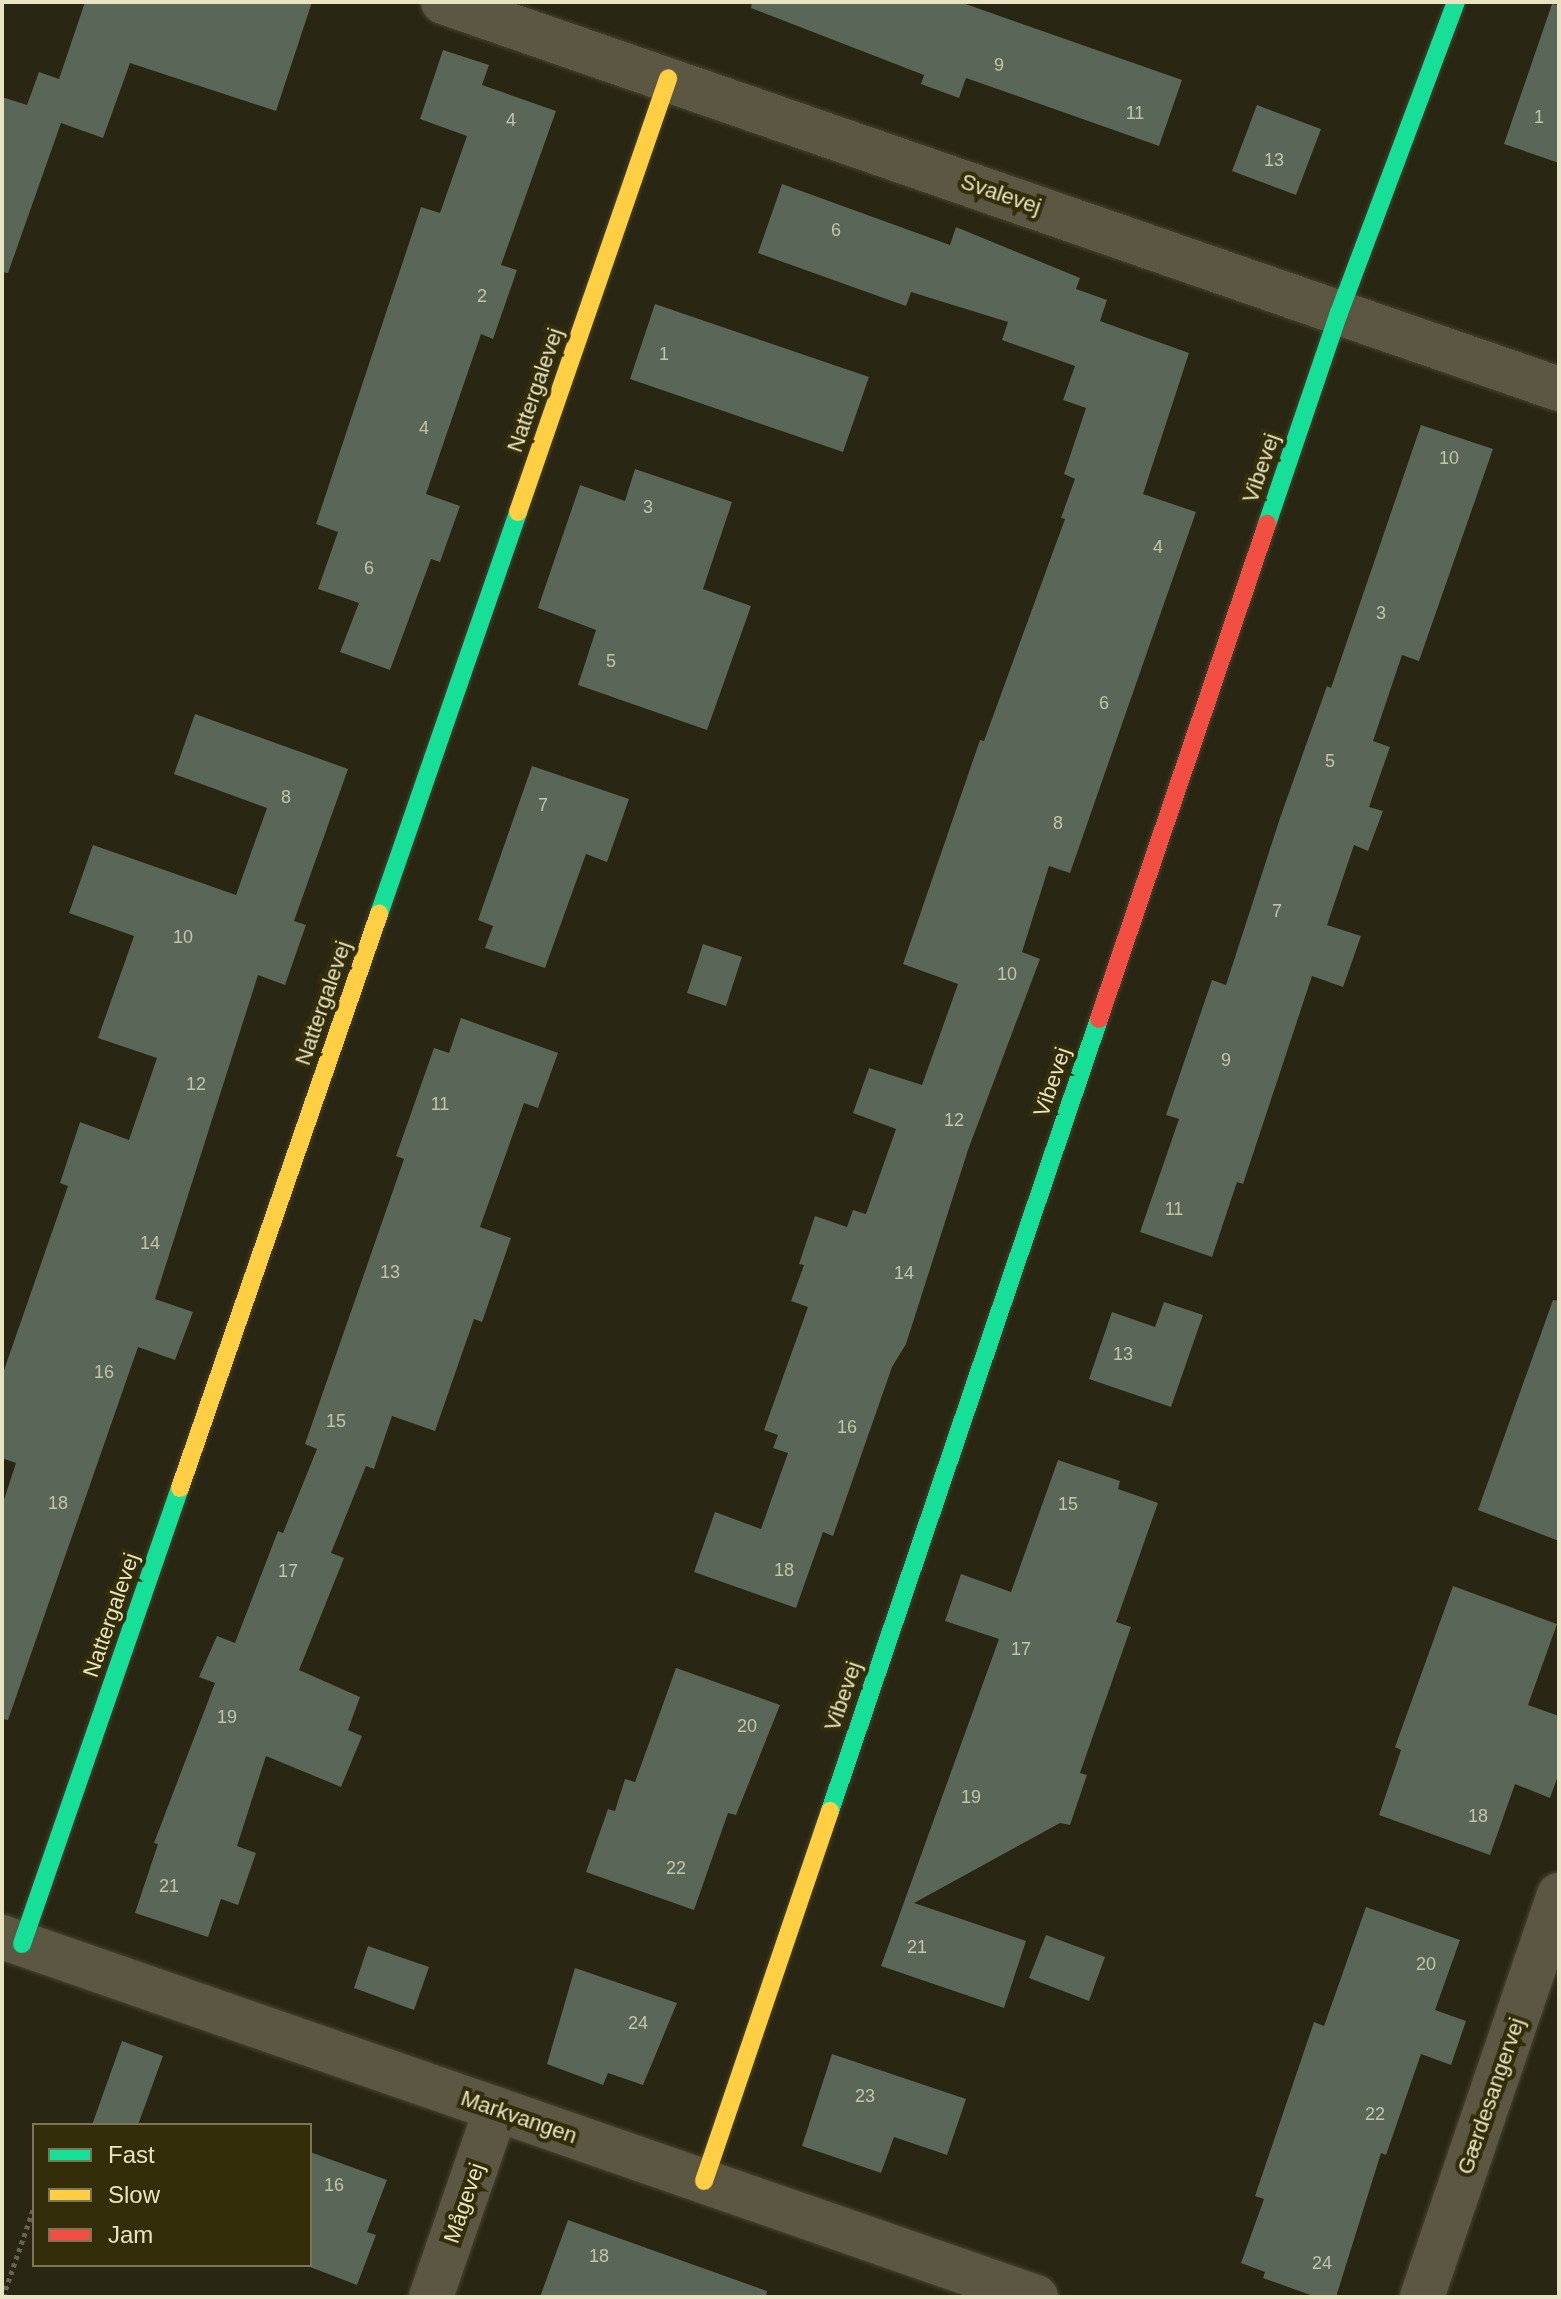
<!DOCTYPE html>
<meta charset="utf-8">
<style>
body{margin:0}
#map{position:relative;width:1561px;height:2299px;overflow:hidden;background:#292613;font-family:Helvetica,sans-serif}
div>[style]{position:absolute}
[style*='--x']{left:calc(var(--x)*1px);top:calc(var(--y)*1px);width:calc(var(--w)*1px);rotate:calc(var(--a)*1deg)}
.building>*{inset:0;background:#5a6657}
.path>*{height:5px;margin-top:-2.5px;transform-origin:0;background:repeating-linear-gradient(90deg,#676352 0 4px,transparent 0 8px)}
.roads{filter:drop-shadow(0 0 2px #464331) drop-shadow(0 0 2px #464331)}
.street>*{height:44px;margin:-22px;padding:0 22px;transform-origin:22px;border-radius:22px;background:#5b5743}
.fast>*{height:18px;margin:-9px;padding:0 9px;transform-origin:9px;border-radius:9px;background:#16e098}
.slow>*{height:18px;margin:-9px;padding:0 9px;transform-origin:9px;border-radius:9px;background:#ffcf43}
.jam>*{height:18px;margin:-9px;padding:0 9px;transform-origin:9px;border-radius:9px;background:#f24e42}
span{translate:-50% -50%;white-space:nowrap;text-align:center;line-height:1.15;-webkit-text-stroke:8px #332d09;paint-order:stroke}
.number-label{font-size:18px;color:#c4c4a6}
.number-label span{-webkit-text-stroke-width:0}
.street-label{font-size:22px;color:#e8e3c1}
.frame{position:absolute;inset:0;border:4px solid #e8e3c1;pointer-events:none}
.legend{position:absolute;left:32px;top:2123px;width:280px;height:144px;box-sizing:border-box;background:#332d09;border:2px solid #7b7653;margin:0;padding:10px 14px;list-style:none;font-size:24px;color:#e8e3c1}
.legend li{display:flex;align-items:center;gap:16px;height:40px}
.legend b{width:40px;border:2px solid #7b7653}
</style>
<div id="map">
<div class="building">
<i style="clip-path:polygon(85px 2px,312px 2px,276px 111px,130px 63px,103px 138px,61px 123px,8px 273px,2px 272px,2px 97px,27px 105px,39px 72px,59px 79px)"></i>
<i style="clip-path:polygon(752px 2px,960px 2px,1182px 80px,1159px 146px,966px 78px,959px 98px,921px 84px,924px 75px,751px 8px)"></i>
<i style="clip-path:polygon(1552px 4px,1559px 5px,1559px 163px,1504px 144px)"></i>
<i style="clip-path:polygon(443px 50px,489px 65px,482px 85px,556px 111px,501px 265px,517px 270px,493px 339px,481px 334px,426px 494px,460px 506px,440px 562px,431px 559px,390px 670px,340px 652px,359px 603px,318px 589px,338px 532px,316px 524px,421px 207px,440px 213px,467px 136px,420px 119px)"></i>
<i style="clip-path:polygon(1257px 105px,1321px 129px,1296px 195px,1232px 171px)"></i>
<i style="clip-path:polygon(782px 184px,950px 245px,956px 227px,1080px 278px,1076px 289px,1107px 300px,1100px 321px,1189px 353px,1143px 494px,1196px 512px,1070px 873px,1049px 866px,1022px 952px,1040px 959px,968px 1150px,906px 1344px,892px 1367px,833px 1536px,823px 1532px,796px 1608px,694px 1572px,715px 1512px,761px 1529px,788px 1453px,773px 1448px,778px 1435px,764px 1430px,808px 1307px,791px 1301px,804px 1265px,799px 1264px,815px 1216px,847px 1227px,853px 1210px,866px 1214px,896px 1129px,853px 1113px,869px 1068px,922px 1085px,958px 984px,903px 964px,980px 740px,984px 741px,1065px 519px,1061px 518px,1075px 479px,1064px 474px,1086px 408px,1063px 400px,1075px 366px,1002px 340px,1008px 322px,911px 292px,906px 306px,758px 253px)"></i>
<i style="clip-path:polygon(655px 304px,869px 377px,843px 452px,630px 379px)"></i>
<i style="clip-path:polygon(1421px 425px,1493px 449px,1419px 661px,1402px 655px,1373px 741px,1390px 747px,1369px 807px,1383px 811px,1368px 851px,1354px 845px,1327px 925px,1361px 936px,1343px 987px,1312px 976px,1243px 1184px,1237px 1182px,1212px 1257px,1140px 1232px,1179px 1119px,1166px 1115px,1212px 980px,1226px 985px,1280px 818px,1327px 686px,1331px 688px)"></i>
<i style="clip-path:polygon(635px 469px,732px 502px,703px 589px,751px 606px,707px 730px,578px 685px,596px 630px,538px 608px,580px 485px,625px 501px)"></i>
<i style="clip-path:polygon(195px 714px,348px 769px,294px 921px,306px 925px,285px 985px,258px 975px,155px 1299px,193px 1312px,175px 1360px,138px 1347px,8px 1720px,2px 1719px,2px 1506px,16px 1463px,2px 1458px,2px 1376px,68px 1186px,60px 1183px,80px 1122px,129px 1140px,157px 1058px,98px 1038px,134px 936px,69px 913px,93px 845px,236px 895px,267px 808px,174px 774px)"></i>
<i style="clip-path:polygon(532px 766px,629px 799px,607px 862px,586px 854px,545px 968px,485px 948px,493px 926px,478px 920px)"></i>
<i style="clip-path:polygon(703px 944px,742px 957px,726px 1006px,687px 993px)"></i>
<i style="clip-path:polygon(461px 1018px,558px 1053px,538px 1108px,524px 1103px,480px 1227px,511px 1238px,482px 1322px,474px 1319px,435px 1431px,392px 1416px,374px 1469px,366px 1466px,331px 1553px,344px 1558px,299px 1670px,360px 1697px,348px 1730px,362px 1736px,341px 1787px,266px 1756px,237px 1846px,256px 1853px,238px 1905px,221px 1899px,208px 1937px,135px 1913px,158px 1844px,154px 1843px,215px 1683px,199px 1677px,217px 1636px,235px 1643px,278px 1531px,283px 1533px,317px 1449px,305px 1444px,404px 1159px,396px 1156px,434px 1048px,449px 1053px)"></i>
<i style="clip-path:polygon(1553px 1300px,1559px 1301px,1559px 1541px,1478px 1510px)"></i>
<i style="clip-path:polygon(1164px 1302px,1203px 1315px,1171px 1407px,1089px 1379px,1112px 1312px,1155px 1327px)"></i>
<i style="clip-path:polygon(1058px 1460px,1120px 1481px,1118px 1489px,1158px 1503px,1116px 1622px,1131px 1627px,1080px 1773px,1087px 1775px,1070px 1825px,1060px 1823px,914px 1903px,1026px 1941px,1004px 2008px,881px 1966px,999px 1639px,945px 1621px,961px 1574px,1011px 1592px)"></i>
<i style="clip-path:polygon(1453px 1586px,1557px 1624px,1528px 1705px,1559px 1716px,1559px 1773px,1550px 1798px,1515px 1784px,1490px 1855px,1379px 1815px,1401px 1750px,1395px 1747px)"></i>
<i style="clip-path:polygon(676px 1668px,780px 1705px,736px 1815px,728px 1813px,694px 1910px,586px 1872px,608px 1809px,615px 1811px,625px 1779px,635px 1782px)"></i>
<i style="clip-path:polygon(1366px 1907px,1460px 1940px,1435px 2010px,1466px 2021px,1451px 2065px,1421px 2054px,1386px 2155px,1381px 2153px,1336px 2297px,1316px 2297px,1263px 2278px,1265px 2272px,1241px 2263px,1264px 2199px,1255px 2196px,1314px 2022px,1324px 2026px)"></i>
<i style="clip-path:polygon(1046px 1935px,1105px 1957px,1089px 2001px,1029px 1978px)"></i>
<i style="clip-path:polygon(368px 1946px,429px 1967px,414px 2010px,354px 1988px)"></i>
<i style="clip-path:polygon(575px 1968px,677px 2003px,643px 2085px,608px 2073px,603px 2085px,547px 2064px)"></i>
<i style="clip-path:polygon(122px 2041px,163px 2056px,138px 2125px,92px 2125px)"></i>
<i style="clip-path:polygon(832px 2054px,966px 2099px,947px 2155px,894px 2137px,881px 2173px,802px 2146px)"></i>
<i style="clip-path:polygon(310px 2152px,387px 2180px,367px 2232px,376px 2235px,357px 2285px,310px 2267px)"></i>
<i style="clip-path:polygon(568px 2220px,767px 2291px,766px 2297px,540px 2297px)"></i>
</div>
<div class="path">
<i style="--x:3;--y:2297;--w:95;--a:-71"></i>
</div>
<div class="roads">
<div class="street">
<i style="--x:443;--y:2;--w:1181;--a:19.13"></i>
<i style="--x:2;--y:1937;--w:1095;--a:19.2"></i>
<i style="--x:431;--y:2297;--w:199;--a:-70.9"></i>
<i style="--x:1422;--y:2297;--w:425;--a:-71.2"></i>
</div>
<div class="fast">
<i style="--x:1267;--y:524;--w:223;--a:-71.2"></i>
<i style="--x:1339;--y:313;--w:332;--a:-69.4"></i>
<i style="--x:379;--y:914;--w:425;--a:-70.9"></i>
<i style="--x:830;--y:1811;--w:836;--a:-71.24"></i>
<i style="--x:22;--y:1944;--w:483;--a:-70.9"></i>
</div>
<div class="slow">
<i style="--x:518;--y:512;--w:459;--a:-70.9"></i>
<i style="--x:180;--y:1488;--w:608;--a:-70.88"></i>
<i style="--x:704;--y:2181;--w:391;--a:-71.2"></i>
</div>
<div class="jam">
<i style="--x:1099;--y:1019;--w:523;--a:-71.25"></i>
</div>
</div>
<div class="number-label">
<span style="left:999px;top:65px">9</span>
<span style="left:1135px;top:113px">11</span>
<span style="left:1539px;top:117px">1</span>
<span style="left:511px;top:120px">4</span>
<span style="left:1274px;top:160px">13</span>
<span style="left:836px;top:230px">6</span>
<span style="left:482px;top:296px">2</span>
<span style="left:664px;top:354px">1</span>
<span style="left:424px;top:428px">4</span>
<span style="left:1449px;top:458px">10</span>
<span style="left:648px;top:507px">3</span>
<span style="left:1158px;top:547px">4</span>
<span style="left:369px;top:568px">6</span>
<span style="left:1381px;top:613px">3</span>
<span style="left:611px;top:661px">5</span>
<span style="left:1104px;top:703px">6</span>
<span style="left:1330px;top:761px">5</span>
<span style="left:286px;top:797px">8</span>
<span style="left:543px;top:805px">7</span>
<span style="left:1058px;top:823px">8</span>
<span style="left:1277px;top:911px">7</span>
<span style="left:183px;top:937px">10</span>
<span style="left:1007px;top:974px">10</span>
<span style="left:1226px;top:1060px">9</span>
<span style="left:196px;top:1084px">12</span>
<span style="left:440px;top:1104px">11</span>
<span style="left:954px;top:1120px">12</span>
<span style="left:1174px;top:1209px">11</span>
<span style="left:150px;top:1243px">14</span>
<span style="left:390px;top:1272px">13</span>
<span style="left:904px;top:1273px">14</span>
<span style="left:1123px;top:1354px">13</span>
<span style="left:104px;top:1372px">16</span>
<span style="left:336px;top:1421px">15</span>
<span style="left:847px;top:1427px">16</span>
<span style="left:58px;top:1503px">18</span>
<span style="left:1068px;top:1504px">15</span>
<span style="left:784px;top:1570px">18</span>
<span style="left:288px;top:1571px">17</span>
<span style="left:1021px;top:1649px">17</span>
<span style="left:227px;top:1717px">19</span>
<span style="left:747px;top:1726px">20</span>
<span style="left:971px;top:1797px">19</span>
<span style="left:1478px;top:1816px">18</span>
<span style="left:676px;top:1868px">22</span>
<span style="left:169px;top:1886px">21</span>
<span style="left:917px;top:1947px">21</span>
<span style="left:1426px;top:1964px">20</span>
<span style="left:638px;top:2023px">24</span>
<span style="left:865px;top:2096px">23</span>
<span style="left:1375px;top:2114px">22</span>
<span style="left:334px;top:2185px">16</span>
<span style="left:599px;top:2256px">18</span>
<span style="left:1322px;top:2263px">24</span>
</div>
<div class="street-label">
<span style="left:1001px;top:194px;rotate:19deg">Svalevej</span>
<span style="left:535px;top:390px;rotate:-71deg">Nattergalevej</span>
<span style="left:1261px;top:468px;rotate:-71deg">Vibevej</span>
<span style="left:323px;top:1003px;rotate:-71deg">Nattergalevej</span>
<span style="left:1052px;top:1082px;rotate:-71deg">Vibevej</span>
<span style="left:111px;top:1615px;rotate:-71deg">Nattergalevej</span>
<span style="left:843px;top:1696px;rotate:-71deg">Vibevej</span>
<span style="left:1491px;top:2096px;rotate:-71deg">Gærdesangervej</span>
<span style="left:519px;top:2117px;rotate:19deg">Markvangen</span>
<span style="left:464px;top:2203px;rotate:-71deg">Mågevej</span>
</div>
<div class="frame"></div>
<ul class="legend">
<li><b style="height:10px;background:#16e098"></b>Fast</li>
<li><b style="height:10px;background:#ffcf43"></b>Slow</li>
<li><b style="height:10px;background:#f24e42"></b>Jam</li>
</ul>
</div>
